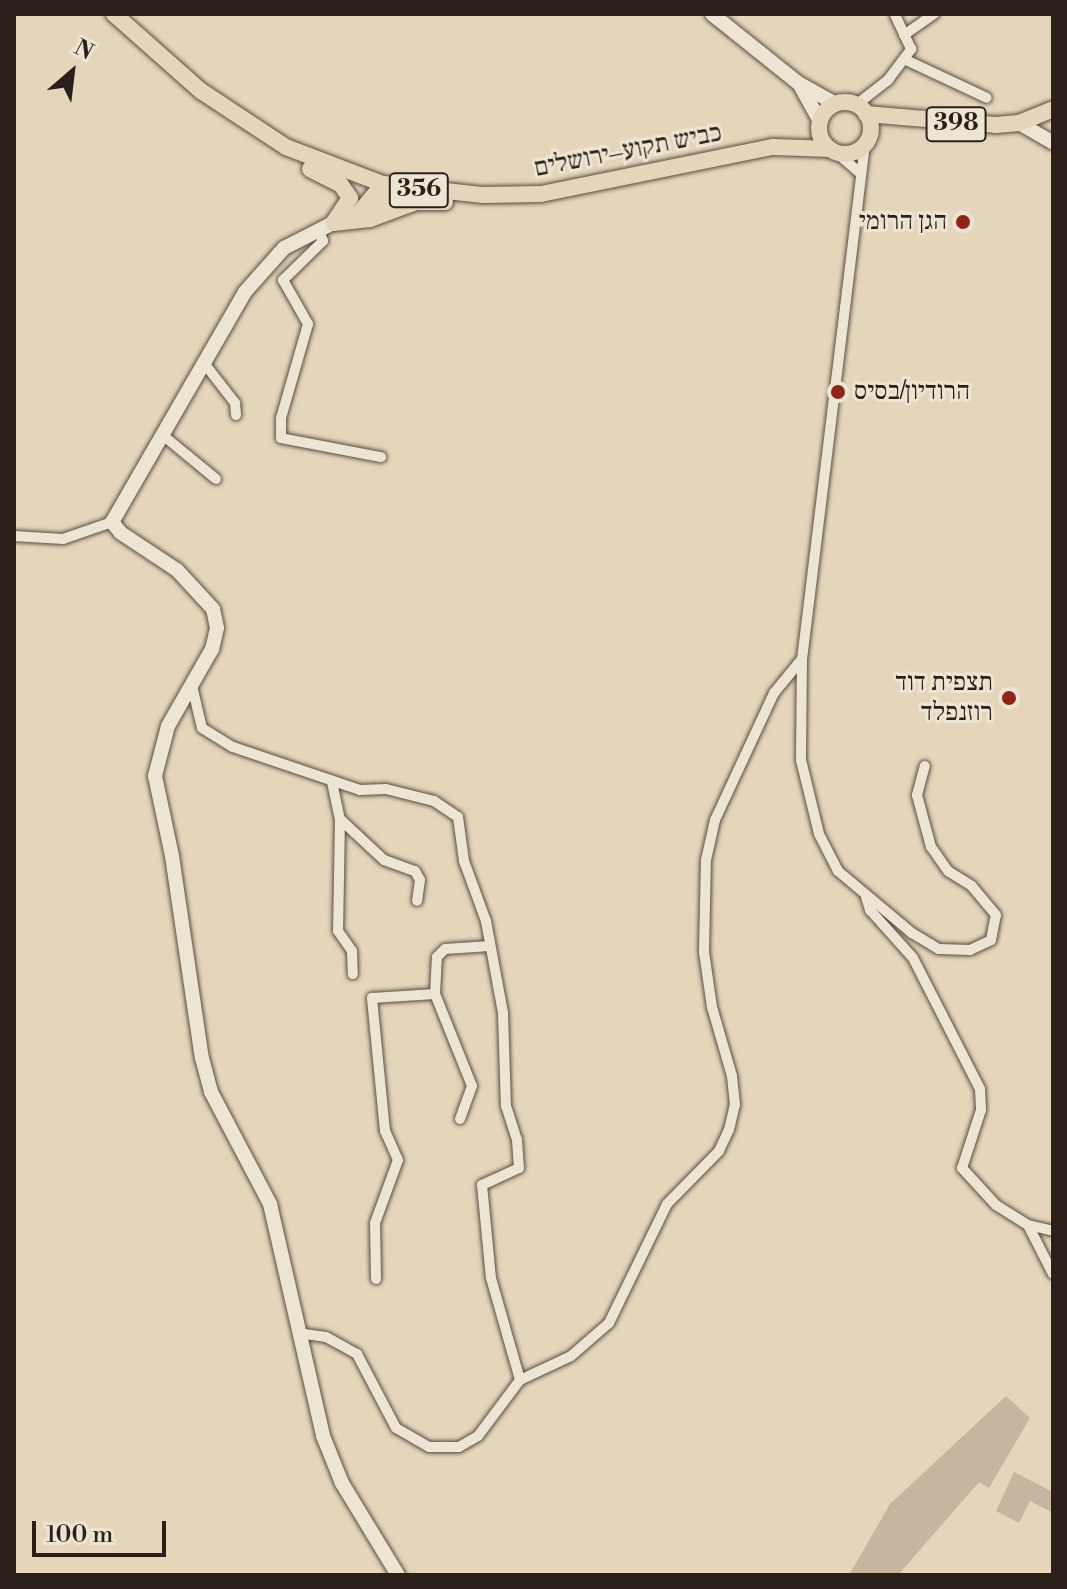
<!DOCTYPE html>
<meta charset="utf-8">
<style>
body{margin:0}
#map{position:relative;width:1067px;height:1589px;overflow:hidden;background:#e5d6bb;font-family:"Libre Bodoni","Frank Ruhl Libre",serif}
div>[style]{position:absolute}
[style*='--x']{left:calc(var(--x)*1px);top:calc(var(--y)*1px);width:calc(var(--w)*1px);rotate:calc(var(--a)*1deg)}
.green>*{inset:0;background:#c5b79f}
.roads{filter:drop-shadow(0 0 2px #594e42) drop-shadow(0 0 2px #594e42)}
.street>*{height:10px;margin:-5px;padding:0 5px;transform-origin:5px;border-radius:5px;background:#eee4d3}
.secondary>*{height:14px;margin:-7px;padding:0 7px;transform-origin:7px;border-radius:7px;background:#eee4d3}
.primary>*{height:16px;margin:-8px;padding:0 8px;transform-origin:8px;border-radius:8px;background:#e5d6bb}
.primary>.ring{margin:-8px;padding:0;box-sizing:content-box;background:none;border:16px solid #e5d6bb;border-radius:50%}
.dots>*{width:22px;height:22px;translate:-50% -50%;box-sizing:border-box;border:4px solid #eee4d3;border-radius:50%}
span{translate:-50% -50%;white-space:nowrap;text-align:center;line-height:1.15;-webkit-text-stroke:6px #eee4d3;paint-order:stroke}
.shield-label span{padding:2px 6px;background:#eee4d3;border:2px solid;border-radius:6px;-webkit-text-stroke-width:0}
.shield-label{font-size:24px;color:#2a2019;font-weight:700}
.street-label{font-size:26px;color:#2a2019}
.poi-label{font-size:26px;color:#2a2019}
.right{translate:-100% -50%;text-align:right}
.left{translate:0 -50%;text-align:left}
.frame{position:absolute;inset:0;border:16px solid #2a2019;pointer-events:none}
.north{position:absolute;left:32px;top:32px;width:80px;height:80px;-webkit-text-stroke:6px #eee4d3;paint-order:stroke;rotate:28deg;font-size:22px;font-weight:700;line-height:32px;text-align:center;color:#2a2019}
.north::after{content:'';display:block;margin:auto;width:28px;height:36px;background:#2a2019;clip-path:polygon(50% 0,100% 100%,50% 72%,0 100%)}
.scale{position:absolute;left:32px;top:1521px;width:134px;height:36px;box-sizing:border-box;border:4px solid #2a2019;border-top:0;padding-left:10px;font-size:24px;line-height:28px;white-space:nowrap;color:#2a2019;-webkit-text-stroke:6px #eee4d3;paint-order:stroke}
</style>
<div id="map">
<div class="green">
<i style="clip-path:polygon(1006px 1396px,1030px 1418px,989px 1488px,979px 1482px,898px 1575px,849px 1575px,890px 1504px)"></i>
<i style="clip-path:polygon(1014px 1472px,1053px 1492px,1051px 1512px,1030px 1501px,1019px 1523px,996px 1511px)"></i>
</div>
<div class="roads">
<div class="street">
<i style="--x:904;--y:35;--w:37;--a:-35"></i>
<i style="--x:906;--y:60;--w:89;--a:25.1"></i>
<i style="--x:856;--y:105;--w:41;--a:-38"></i>
<i style="--x:888;--y:80;--w:39;--a:-53"></i>
<i style="--x:911;--y:49;--w:38;--a:-115"></i>
<i style="--x:865;--y:144;--w:519;--a:96.97"></i>
<i style="--x:802;--y:659;--w:101;--a:90.6"></i>
<i style="--x:801;--y:760;--w:76;--a:76.3"></i>
<i style="--x:819;--y:834;--w:42;--a:62.8"></i>
<i style="--x:838;--y:871;--w:97;--a:40"></i>
<i style="--x:912;--y:933;--w:31;--a:31"></i>
<i style="--x:939;--y:949;--w:31;--a:2"></i>
<i style="--x:970;--y:950;--w:23;--a:-25"></i>
<i style="--x:991;--y:940;--w:25;--a:-79"></i>
<i style="--x:996;--y:915;--w:38;--a:-130"></i>
<i style="--x:972;--y:886;--w:28;--a:-148"></i>
<i style="--x:948;--y:871;--w:29;--a:-125"></i>
<i style="--x:931;--y:847;--w:54;--a:-105.1"></i>
<i style="--x:917;--y:795;--w:30;--a:-75"></i>
<i style="--x:837;--y:153;--w:28;--a:41"></i>
<i style="--x:318;--y:229;--w:13;--a:67"></i>
<i style="--x:323;--y:241;--w:56;--a:135.7"></i>
<i style="--x:283;--y:280;--w:51;--a:60.4"></i>
<i style="--x:308;--y:324;--w:98;--a:106"></i>
<i style="--x:281;--y:418;--w:20;--a:90"></i>
<i style="--x:281;--y:438;--w:102;--a:10.8"></i>
<i style="--x:204;--y:363;--w:51;--a:52.2"></i>
<i style="--x:235;--y:403;--w:12;--a:85"></i>
<i style="--x:165;--y:437;--w:66;--a:39.5"></i>
<i style="--x:14;--y:536;--w:49;--a:3.5"></i>
<i style="--x:63;--y:539;--w:52;--a:-19.1"></i>
<i style="--x:192;--y:686;--w:43;--a:76.6"></i>
<i style="--x:202;--y:728;--w:36;--a:32"></i>
<i style="--x:233;--y:747;--w:134;--a:18.7"></i>
<i style="--x:360;--y:790;--w:26;--a:-2"></i>
<i style="--x:386;--y:789;--w:49;--a:14"></i>
<i style="--x:434;--y:801;--w:29;--a:34"></i>
<i style="--x:458;--y:817;--w:44;--a:82.2"></i>
<i style="--x:464;--y:861;--w:64;--a:69.9"></i>
<i style="--x:486;--y:921;--w:94;--a:79.5"></i>
<i style="--x:503;--y:1013;--w:93;--a:88.2"></i>
<i style="--x:506;--y:1106;--w:36;--a:72"></i>
<i style="--x:517;--y:1140;--w:28;--a:86"></i>
<i style="--x:519;--y:1168;--w:41;--a:155.3"></i>
<i style="--x:482;--y:1185;--w:93;--a:84.5"></i>
<i style="--x:491;--y:1278;--w:106;--a:74.1"></i>
<i style="--x:520;--y:1380;--w:70;--a:126.9"></i>
<i style="--x:478;--y:1436;--w:22;--a:150"></i>
<i style="--x:459;--y:1447;--w:30;--a:180"></i>
<i style="--x:429;--y:1447;--w:38;--a:-150"></i>
<i style="--x:396;--y:1428;--w:84;--a:-117.8"></i>
<i style="--x:357;--y:1354;--w:35;--a:-151"></i>
<i style="--x:326;--y:1337;--w:28;--a:-172"></i>
<i style="--x:332;--y:782;--w:38;--a:78"></i>
<i style="--x:340;--y:819;--w:60;--a:43"></i>
<i style="--x:384;--y:860;--w:33;--a:20"></i>
<i style="--x:415;--y:871;--w:10;--a:61"></i>
<i style="--x:420;--y:880;--w:21;--a:98"></i>
<i style="--x:340;--y:819;--w:112;--a:91"></i>
<i style="--x:338;--y:931;--w:24;--a:55"></i>
<i style="--x:352;--y:951;--w:23;--a:88"></i>
<i style="--x:866;--y:897;--w:14;--a:73"></i>
<i style="--x:870;--y:910;--w:64;--a:48.1"></i>
<i style="--x:913;--y:958;--w:147;--a:62.9"></i>
<i style="--x:980;--y:1089;--w:21;--a:87"></i>
<i style="--x:981;--y:1110;--w:61;--a:108.1"></i>
<i style="--x:962;--y:1168;--w:50;--a:47.4"></i>
<i style="--x:996;--y:1205;--w:38;--a:32"></i>
<i style="--x:1028;--y:1225;--w:55;--a:63"></i>
<i style="--x:460;--y:1119;--w:35;--a:-70"></i>
<i style="--x:472;--y:1086;--w:99;--a:-111.9"></i>
<i style="--x:435;--y:994;--w:37;--a:-87"></i>
<i style="--x:437;--y:957;--w:11;--a:-45"></i>
<i style="--x:445;--y:949;--w:45;--a:-3.8"></i>
<i style="--x:1028;--y:1225;--w:26;--a:13"></i>
<i style="--x:376;--y:1279;--w:56;--a:-91"></i>
<i style="--x:375;--y:1223;--w:67;--a:-69.9"></i>
<i style="--x:398;--y:1160;--w:32;--a:-114"></i>
<i style="--x:385;--y:1131;--w:134;--a:-95.6"></i>
<i style="--x:372;--y:998;--w:63;--a:-3.6"></i>
<i style="--x:520;--y:1380;--w:56;--a:-25.2"></i>
<i style="--x:571;--y:1356;--w:50;--a:-41"></i>
<i style="--x:609;--y:1323;--w:132;--a:-64"></i>
<i style="--x:667;--y:1204;--w:74;--a:-45.5"></i>
<i style="--x:719;--y:1151;--w:23;--a:-65"></i>
<i style="--x:729;--y:1130;--w:26;--a:-77"></i>
<i style="--x:735;--y:1105;--w:29;--a:-96"></i>
<i style="--x:732;--y:1076;--w:72;--a:-106.2"></i>
<i style="--x:712;--y:1007;--w:56;--a:-98.3"></i>
<i style="--x:704;--y:952;--w:92;--a:-88.8"></i>
<i style="--x:706;--y:860;--w:41;--a:-77.3"></i>
<i style="--x:715;--y:820;--w:140;--a:-65.1"></i>
<i style="--x:774;--y:693;--w:44;--a:-50.5"></i>
</div>
<div class="secondary">
<i style="--x:712;--y:14;--w:110;--a:38.7"></i>
<i style="--x:798;--y:83;--w:43;--a:28.9"></i>
<i style="--x:801;--y:87;--w:39;--a:61"></i>
<i style="--x:1019;--y:123;--w:39;--a:30"></i>
<i style="--x:333;--y:223;--w:55;--a:153"></i>
<i style="--x:284;--y:248;--w:59;--a:131.6"></i>
<i style="--x:245;--y:292;--w:266;--a:120"></i>
<i style="--x:112;--y:522;--w:14;--a:51"></i>
<i style="--x:121;--y:533;--w:67;--a:33.5"></i>
<i style="--x:177;--y:570;--w:53;--a:47.3"></i>
<i style="--x:213;--y:609;--w:19;--a:78"></i>
<i style="--x:217;--y:628;--w:22;--a:103"></i>
<i style="--x:212;--y:649;--w:89;--a:119.7"></i>
<i style="--x:168;--y:726;--w:52;--a:104.6"></i>
<i style="--x:155;--y:776;--w:82;--a:78"></i>
<i style="--x:172;--y:856;--w:204;--a:81.6"></i>
<i style="--x:202;--y:1058;--w:35;--a:75"></i>
<i style="--x:211;--y:1092;--w:127;--a:62.2"></i>
<i style="--x:270;--y:1204;--w:238;--a:77.1"></i>
<i style="--x:323;--y:1436;--w:51;--a:68"></i>
<i style="--x:342;--y:1483;--w:108;--a:58.7"></i>
</div>
<div class="primary">
<i style="--x:114;--y:14;--w:116;--a:41.5"></i>
<i style="--x:201;--y:91;--w:102;--a:33.4"></i>
<i style="--x:286;--y:147;--w:104;--a:20.9"></i>
<i style="--x:383;--y:184;--w:101;--a:6.3"></i>
<i style="--x:483;--y:195;--w:58;--a:-1"></i>
<i style="--x:541;--y:194;--w:237;--a:-11.5"></i>
<i style="--x:773;--y:147;--w:57;--a:2"></i>
<i class="ring" style="left:819px;top:102px;width:36px;height:36px"></i>
<i style="--x:866;--y:114;--w:130;--a:4.8"></i>
<i style="--x:996;--y:125;--w:23;--a:-5"></i>
<i style="--x:1019;--y:123;--w:37;--a:-22"></i>
<i style="--x:310;--y:169;--w:35;--a:27"></i>
<i style="--x:341;--y:185;--w:16;--a:55"></i>
<i style="--x:350;--y:198;--w:30;--a:124"></i>
<i style="--x:370;--y:219;--w:49;--a:-20.3"></i>
<i style="--x:416;--y:202;--w:29;--a:0"></i>
<i style="--x:342;--y:220;--w:18;--a:-22"></i>
<i style="--x:359;--y:213;--w:38;--a:-50"></i>
<i style="--x:333;--y:223;--w:37;--a:-6"></i>
<i style="--x:370;--y:219;--w:27;--a:-59"></i>
<i style="--x:384;--y:196;--w:12;--a:-95"></i>
</div>
</div>
<div class="dots">
<i style="left:963px;top:222px;background:#8f2418"></i>
<i style="left:838px;top:392px;background:#8f2418"></i>
<i style="left:1009px;top:698px;background:#8f2418"></i>
</div>
<div class="shield-label">
<span style="left:956px;top:124px">398</span>
<span style="left:419px;top:190px">356</span>
</div>
<div class="street-label">
<span style="left:628px;top:151px;rotate:-11deg">כביש תקוע–ירושלים</span>
</div>
<div class="poi-label">
<span class="right" style="left:947px;top:222px">הגן הרומי</span>
<span class="left" style="left:854px;top:392px">הרודיון/בסיס</span>
<span class="right" style="left:993px;top:698px">תצפית דוד<br>רוזנפלד</span>
</div>
<div class="frame"></div>
<div class="north">N</div>
<div class="scale">100 m</div>
</div>
